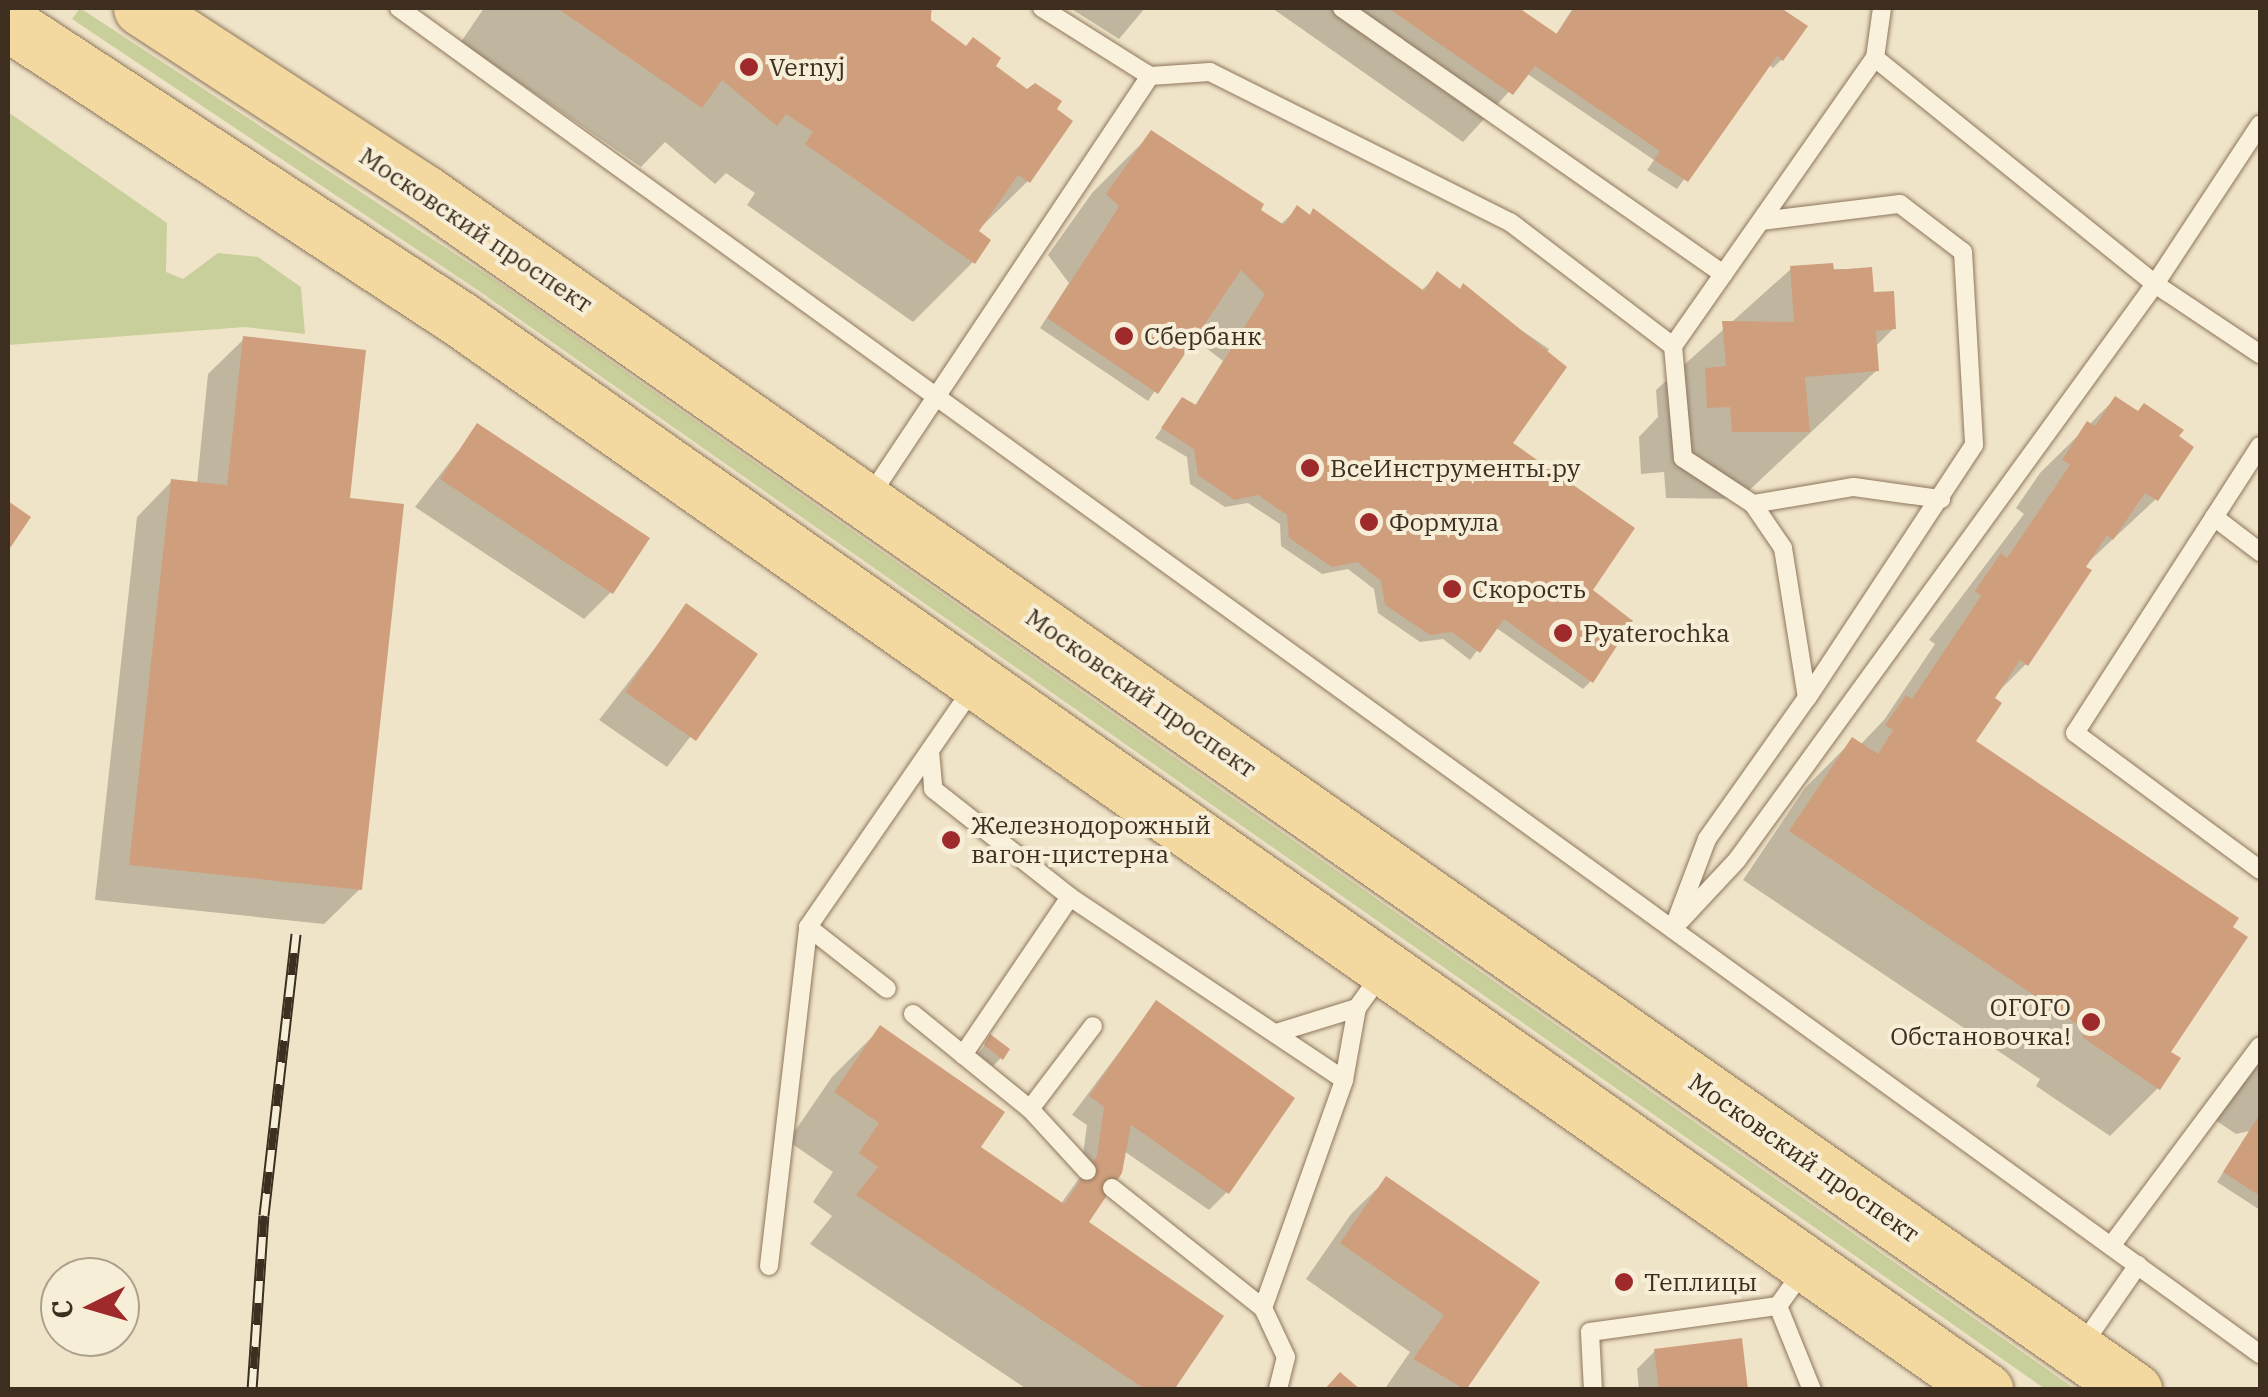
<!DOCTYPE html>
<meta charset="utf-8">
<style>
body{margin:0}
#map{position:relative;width:2268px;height:1397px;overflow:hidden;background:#f0e4c8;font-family:"IBM Plex Serif",serif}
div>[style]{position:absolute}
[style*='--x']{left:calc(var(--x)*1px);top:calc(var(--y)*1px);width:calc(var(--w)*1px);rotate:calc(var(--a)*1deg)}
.green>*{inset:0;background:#c9cf9b}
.shadow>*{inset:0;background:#0003}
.building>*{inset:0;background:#cf9f7d}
.roads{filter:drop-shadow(0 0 2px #8d765c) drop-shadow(0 0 2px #8d765c)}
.service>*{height:18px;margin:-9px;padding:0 9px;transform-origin:9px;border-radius:9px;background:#faf1dc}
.primary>*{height:55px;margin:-27.5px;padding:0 27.5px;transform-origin:27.5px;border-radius:27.5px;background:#f3d9a0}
.rail>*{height:11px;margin-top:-5.5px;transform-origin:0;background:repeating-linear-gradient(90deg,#f7eed8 0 22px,#3d2e20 0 44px);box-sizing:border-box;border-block:2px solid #3d2e20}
.dots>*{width:28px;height:28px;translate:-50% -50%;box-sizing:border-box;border:5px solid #f7eed8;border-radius:50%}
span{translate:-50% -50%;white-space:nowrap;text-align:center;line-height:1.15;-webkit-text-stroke:8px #f7eed8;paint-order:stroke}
.poi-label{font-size:25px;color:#3d2e20}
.left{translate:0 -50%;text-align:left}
.right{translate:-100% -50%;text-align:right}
.street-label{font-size:25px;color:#3d2e20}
.frame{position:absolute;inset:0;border:10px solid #3d2e20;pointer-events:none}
.north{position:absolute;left:40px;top:1257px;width:100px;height:100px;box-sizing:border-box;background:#f7eed8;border:2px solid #ada18e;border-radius:50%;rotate:265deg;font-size:28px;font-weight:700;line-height:40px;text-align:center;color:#3d2e20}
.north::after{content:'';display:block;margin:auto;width:35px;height:45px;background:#9e2a2b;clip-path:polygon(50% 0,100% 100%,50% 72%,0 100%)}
</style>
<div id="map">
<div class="green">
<i style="clip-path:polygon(80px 8px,489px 276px,2075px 1389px,2045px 1389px,479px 291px,72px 19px)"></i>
<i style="clip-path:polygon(8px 112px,167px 223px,166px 272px,183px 279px,218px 253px,258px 257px,301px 287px,305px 334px,245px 327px,8px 345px)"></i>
</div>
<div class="shadow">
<i style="clip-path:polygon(484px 8px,926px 8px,932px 11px,928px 21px,992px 66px,1028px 181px,976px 232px,973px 262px,913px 322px,747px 205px,755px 193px,726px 173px,715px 184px,665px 142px,641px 167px,461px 42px)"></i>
<i style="clip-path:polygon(1070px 8px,1145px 8px,1119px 39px)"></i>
<i style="clip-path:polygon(1272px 8px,1515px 8px,1555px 36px,1573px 8px,1776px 8px,1804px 26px,1781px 60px,1773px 68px,1768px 64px,1677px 189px,1647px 170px,1654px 160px,1526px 73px,1463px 142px)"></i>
<i style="clip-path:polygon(1152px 133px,1280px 225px,1297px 209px,1420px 292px,1438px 274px,1549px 349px,1509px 444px,1590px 590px,1591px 681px,1583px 689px,1495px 627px,1470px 660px,1443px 639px,1420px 642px,1378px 613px,1374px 589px,1348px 569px,1322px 574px,1281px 546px,1280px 524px,1248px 503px,1225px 507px,1190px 484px,1187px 457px,1155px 438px,1182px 400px,1194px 407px,1223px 361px,1192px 337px,1148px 401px,1040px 328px,1069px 283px,1048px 255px,1092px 193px)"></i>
<i style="clip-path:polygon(1791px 269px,1870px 269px,1872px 295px,1894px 328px,1875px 347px,1876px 371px,1740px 499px,1666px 498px,1664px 472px,1641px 474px,1639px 437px,1658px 417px,1656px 390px)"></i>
<i style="clip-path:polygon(244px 339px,348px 500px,360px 889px,324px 924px,95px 900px,137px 517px,172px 481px,197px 484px,208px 374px)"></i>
<i style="clip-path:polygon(2115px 399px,2156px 499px,2083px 567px,2026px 664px,1991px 699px,1973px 742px,2168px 1052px,2158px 1088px,2110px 1136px,2036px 1086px,2040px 1079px,1743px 880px,1805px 788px,1853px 740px,1860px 745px,1884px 720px,1935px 644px,1929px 640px,2024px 514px,2016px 508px,2040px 473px)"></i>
<i style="clip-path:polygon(477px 427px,611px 592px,584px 619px,415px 507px)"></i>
<i style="clip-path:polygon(687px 607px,754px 654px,667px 767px,599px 720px)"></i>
<i style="clip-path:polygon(1156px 1003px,1227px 1192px,1209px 1210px,1124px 1151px,1085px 1222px,1171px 1390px,1028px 1390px,810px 1244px,832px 1216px,813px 1202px,833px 1172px,788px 1141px,832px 1077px,880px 1029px,978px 1148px,1060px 1205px,1080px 1177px,1087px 1125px,1072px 1115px)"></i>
<i style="clip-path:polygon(991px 1038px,1001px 1058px,993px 1066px,978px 1054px)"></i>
<i style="clip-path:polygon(2260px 1047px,2260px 1210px,2217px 1182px,2249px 1131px,2236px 1134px,2212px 1118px)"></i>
<i style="clip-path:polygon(1387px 1179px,1537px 1283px,1463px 1390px,1384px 1390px,1410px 1352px,1306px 1279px,1351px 1214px)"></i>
<i style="clip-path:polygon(1655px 1351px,1745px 1390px,1639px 1390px,1637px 1369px)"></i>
</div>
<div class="building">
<i style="clip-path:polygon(557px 8px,931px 8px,931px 20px,966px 46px,973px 37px,1001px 58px,996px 66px,1027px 89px,1035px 83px,1062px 101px,1057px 109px,1073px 121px,1030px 183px,1018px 175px,979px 231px,991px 240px,975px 264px,805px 144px,813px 132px,786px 114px,777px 126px,722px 80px,702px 108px)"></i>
<i style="clip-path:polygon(1388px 8px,1519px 8px,1557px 34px,1574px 8px,1781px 8px,1808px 26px,1783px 61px,1777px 56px,1688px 182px,1654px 160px,1660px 151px,1535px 66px,1513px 95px)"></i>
<i style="clip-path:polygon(1151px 130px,1264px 204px,1261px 210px,1284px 225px,1297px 205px,1310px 215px,1313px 208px,1424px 291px,1437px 271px,1460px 289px,1463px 283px,1567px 367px,1513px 443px,1635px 528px,1593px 590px,1633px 621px,1593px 683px,1504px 619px,1480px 653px,1452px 632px,1430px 635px,1385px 605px,1381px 581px,1357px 562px,1332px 567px,1289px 538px,1287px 515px,1258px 495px,1234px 500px,1198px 475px,1194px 449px,1161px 428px,1182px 397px,1196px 405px,1265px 294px,1241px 270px,1158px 394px,1047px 318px,1115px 213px,1119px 206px,1106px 194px)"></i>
<i style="clip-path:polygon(1833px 263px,1834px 270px,1872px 267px,1874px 292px,1894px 291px,1896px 329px,1876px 331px,1879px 371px,1805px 377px,1810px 432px,1732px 432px,1730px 407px,1707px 408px,1705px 368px,1726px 366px,1722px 321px,1794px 322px,1790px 266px)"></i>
<i style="clip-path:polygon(243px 336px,366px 350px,350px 498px,404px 504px,362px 890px,129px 865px,171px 479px,227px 485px)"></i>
<i style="clip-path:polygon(2115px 396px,2138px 411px,2144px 403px,2184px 430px,2179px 436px,2194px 447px,2158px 501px,2145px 493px,2113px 540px,2107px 535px,2086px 567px,2092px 570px,2028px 666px,2020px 660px,1995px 698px,2002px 703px,1976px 741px,2239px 918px,2233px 927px,2248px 937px,2171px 1052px,2181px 1058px,2160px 1090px,2082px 1037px,2086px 1030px,1789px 831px,1852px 737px,1878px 754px,1893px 730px,1885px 725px,1906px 695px,1912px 699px,1981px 596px,1975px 591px,2001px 553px,2007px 558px,2070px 465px,2062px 460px,2087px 421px,2095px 426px)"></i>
<i style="clip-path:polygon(477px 423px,650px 538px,613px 594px,440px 479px)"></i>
<i style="clip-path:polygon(8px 501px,31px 517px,8px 551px)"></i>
<i style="clip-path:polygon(686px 603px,758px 654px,696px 741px,625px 692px)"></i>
<i style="clip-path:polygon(1156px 1000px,1295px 1098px,1229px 1194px,1131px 1125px,1122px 1173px,1089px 1222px,1224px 1316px,1174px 1390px,1146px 1390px,856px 1195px,878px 1167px,859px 1153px,879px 1123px,834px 1092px,880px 1025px,1005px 1112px,981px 1147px,1064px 1204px,1097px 1156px,1104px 1107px,1089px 1096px)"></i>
<i style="clip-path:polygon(990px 1034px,1010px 1049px,1003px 1060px,984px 1045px)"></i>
<i style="clip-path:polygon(2260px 1114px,2260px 1196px,2223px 1172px)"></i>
<i style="clip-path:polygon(1386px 1176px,1540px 1282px,1466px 1390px,1413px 1359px,1444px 1315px,1340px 1243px)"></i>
<i style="clip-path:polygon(1742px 1338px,1748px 1390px,1659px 1390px,1654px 1349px)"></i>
<i style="clip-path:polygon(1340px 1372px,1361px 1390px,1324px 1390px)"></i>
</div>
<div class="roads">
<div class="service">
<i style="--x:399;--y:8;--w:2297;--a:35.88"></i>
<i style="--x:1042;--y:8;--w:128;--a:32.2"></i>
<i style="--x:1150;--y:76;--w:60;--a:-3.8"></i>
<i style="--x:1210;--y:72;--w:335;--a:26.6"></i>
<i style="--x:1510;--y:222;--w:205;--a:37.3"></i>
<i style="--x:1342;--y:8;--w:465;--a:34.9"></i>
<i style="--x:1875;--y:58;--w:360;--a:38.9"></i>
<i style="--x:2155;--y:284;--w:126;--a:33.7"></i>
<i style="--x:1761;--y:221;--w:140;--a:-7"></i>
<i style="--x:1900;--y:204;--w:79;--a:37.3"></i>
<i style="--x:1963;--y:252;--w:193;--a:86.7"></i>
<i style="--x:1974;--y:445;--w:303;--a:123.4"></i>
<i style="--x:2260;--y:446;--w:341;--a:122.8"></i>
<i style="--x:2075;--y:733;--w:230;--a:36.5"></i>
<i style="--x:870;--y:496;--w:505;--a:-56.31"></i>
<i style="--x:1753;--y:504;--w:102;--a:-9.6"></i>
<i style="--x:1854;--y:487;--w:88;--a:7.9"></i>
<i style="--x:2214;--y:517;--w:58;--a:37.3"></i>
<i style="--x:930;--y:751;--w:38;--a:85"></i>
<i style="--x:933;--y:789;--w:174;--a:38.2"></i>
<i style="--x:1070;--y:897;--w:329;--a:33.7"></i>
<i style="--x:1680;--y:921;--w:83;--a:-46.9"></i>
<i style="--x:1737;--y:860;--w:712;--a:-54.03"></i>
<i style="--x:2155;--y:284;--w:191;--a:-56.6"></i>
<i style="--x:808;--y:927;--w:294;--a:-55.4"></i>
<i style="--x:1673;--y:929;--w:96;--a:-69.3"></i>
<i style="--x:1707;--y:839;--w:173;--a:-54.7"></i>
<i style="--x:1807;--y:698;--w:152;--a:-99.1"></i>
<i style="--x:1783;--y:548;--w:53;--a:-124.3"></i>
<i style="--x:1753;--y:504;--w:84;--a:-146.7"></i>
<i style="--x:1683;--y:458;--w:112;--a:-95.1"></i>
<i style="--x:1673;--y:346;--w:352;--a:-55"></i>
<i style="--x:1875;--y:58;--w:50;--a:-82"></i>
<i style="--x:913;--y:1014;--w:151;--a:39.1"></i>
<i style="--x:1030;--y:1109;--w:84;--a:47.4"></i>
<i style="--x:1276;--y:1033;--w:85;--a:-17.2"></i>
<i style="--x:963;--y:1055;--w:191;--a:-55.9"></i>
<i style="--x:1030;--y:1109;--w:104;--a:-52.8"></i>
<i style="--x:1112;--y:1188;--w:193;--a:38.5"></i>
<i style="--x:1263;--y:1308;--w:54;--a:64.9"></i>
<i style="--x:1286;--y:1357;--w:34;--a:104"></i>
<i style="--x:2111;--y:1246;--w:249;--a:-53.3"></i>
<i style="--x:769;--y:1266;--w:341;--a:-83.4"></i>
<i style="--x:808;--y:927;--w:100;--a:38.1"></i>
<i style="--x:1778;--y:1306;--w:91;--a:68"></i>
<i style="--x:1263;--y:1308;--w:242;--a:-70.4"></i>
<i style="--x:1344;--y:1080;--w:73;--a:-79.8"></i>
<i style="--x:1357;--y:1008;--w:44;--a:-54.2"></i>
<i style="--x:2081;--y:1347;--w:100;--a:-55.2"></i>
<i style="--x:1593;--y:1390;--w:58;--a:-93"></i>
<i style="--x:1590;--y:1332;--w:190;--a:-7.9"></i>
<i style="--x:1778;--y:1306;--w:47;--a:-54.6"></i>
</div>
<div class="primary">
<i style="--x:141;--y:8;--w:339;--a:33.1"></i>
<i style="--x:425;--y:193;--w:2087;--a:35.01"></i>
<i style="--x:8;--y:23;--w:540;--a:33.22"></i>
<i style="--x:460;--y:319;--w:1864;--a:35.08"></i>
</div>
</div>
<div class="rail">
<i style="--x:252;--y:1390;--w:175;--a:-86.1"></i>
<i style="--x:264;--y:1215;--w:283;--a:-83.5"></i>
</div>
<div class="dots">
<i style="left:749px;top:67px;background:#9e2a2b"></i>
<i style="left:1124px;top:336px;background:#9e2a2b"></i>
<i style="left:1310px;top:468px;background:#9e2a2b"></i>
<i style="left:1369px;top:522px;background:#9e2a2b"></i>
<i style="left:1452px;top:589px;background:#9e2a2b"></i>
<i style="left:1563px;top:633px;background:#9e2a2b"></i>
<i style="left:951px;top:840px;background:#9e2a2b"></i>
<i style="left:2091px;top:1022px;background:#9e2a2b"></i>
<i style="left:1624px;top:1282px;background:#9e2a2b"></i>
</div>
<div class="poi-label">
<span class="left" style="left:769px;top:67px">Vernyj</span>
<span class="left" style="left:1144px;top:336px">Сбербанк</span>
<span class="left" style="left:1330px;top:468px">ВсеИнструменты.ру</span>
<span class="left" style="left:1389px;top:522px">Формула</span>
<span class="left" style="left:1472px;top:589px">Скорость</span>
<span class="left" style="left:1583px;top:633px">Pyaterochka</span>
<span class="left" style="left:971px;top:840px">Железнодорожный<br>вагон-цистерна</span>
<span class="right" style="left:2071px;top:1022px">ОГОГО<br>Обстановочка!</span>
<span class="left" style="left:1644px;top:1282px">Теплицы</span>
</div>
<div class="street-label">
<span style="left:476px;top:230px;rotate:34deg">Московский проспект</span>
<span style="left:1141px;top:693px;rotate:35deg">Московский проспект</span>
<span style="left:1804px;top:1158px;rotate:35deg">Московский проспект</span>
</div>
<div class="frame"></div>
<div class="north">С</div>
</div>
